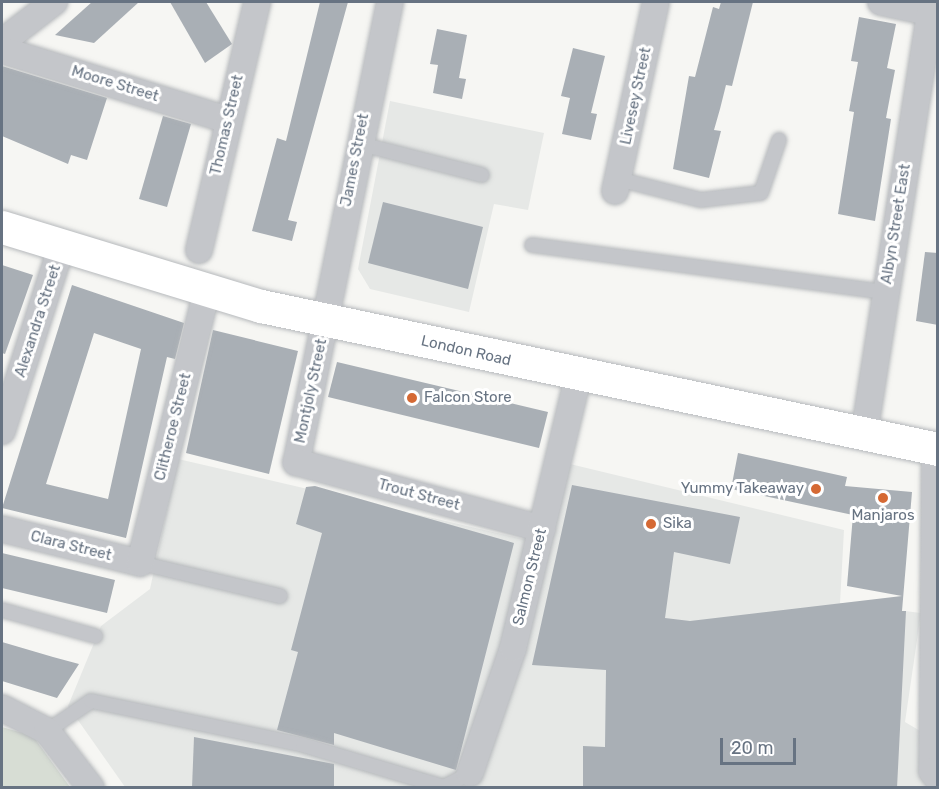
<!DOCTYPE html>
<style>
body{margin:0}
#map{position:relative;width:939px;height:789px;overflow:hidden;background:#f6f6f3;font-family:Rubik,sans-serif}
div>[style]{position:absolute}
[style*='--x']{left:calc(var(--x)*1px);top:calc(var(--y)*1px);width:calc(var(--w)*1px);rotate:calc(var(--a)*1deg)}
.built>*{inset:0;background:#e6e8e6}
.green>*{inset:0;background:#d7ddd4}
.building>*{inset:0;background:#a9afb5}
.roads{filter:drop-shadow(0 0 2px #b6b9bc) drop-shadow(0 0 2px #b6b9bc)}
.lane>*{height:14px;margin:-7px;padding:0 7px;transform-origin:7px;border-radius:7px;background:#c4c6ca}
.street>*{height:26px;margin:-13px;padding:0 13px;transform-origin:13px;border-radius:13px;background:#c4c6ca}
.highway>*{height:33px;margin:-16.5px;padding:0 16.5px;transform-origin:16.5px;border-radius:16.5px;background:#fff}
.dots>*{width:16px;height:16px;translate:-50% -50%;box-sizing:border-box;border:3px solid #fff;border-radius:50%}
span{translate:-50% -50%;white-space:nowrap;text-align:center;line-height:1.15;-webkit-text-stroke:6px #fff;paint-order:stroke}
.street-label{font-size:15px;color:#677382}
.poi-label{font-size:15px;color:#677382}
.left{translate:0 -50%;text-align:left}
.right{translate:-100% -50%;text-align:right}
.frame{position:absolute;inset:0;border:3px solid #677382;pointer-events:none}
.scale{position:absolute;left:720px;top:738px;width:76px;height:27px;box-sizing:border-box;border:3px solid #677382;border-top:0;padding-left:8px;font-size:18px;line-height:21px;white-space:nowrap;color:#677382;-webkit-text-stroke:4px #fff;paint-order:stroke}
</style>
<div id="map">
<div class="built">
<i style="clip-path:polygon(390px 101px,544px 133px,528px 210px,494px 204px,469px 312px,370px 289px,358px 269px)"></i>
<i style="clip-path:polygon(178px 459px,549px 545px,570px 464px,844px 530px,840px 603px,921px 613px,905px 722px,937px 741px,937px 787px,125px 787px,68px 706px,101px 626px,150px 589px)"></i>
</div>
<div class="green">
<i style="clip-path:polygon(2px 727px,33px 736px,70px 787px,2px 787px)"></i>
</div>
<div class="building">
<i style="clip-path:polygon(92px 2px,139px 2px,94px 43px,55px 35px)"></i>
<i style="clip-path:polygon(170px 2px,206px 2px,232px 44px,205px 63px)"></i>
<i style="clip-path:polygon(320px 2px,348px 2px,288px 220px,297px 222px,292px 241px,252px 231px,277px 138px,286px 141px)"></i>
<i style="clip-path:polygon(721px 2px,753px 2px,732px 86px,726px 85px,720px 109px,714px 130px,721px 131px,709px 178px,673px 169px,689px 76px,695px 77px,713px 7px,719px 9px)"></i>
<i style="clip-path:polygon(859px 17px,896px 24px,887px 68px,895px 70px,886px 118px,891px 119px,875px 221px,838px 214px,854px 112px,849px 111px,858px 62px,851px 61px)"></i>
<i style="clip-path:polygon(437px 29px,467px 35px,459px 78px,466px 79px,462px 99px,433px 93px,438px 65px,430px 64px)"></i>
<i style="clip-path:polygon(573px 48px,605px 56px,591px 113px,597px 114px,591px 140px,562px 134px,570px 98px,561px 96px)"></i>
<i style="clip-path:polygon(2px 66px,107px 98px,87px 160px,71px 155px,68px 164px,2px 136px)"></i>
<i style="clip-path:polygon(163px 116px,191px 124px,167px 207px,139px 199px)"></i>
<i style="clip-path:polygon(383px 202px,483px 227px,468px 289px,368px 263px)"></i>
<i style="clip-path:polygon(925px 252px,938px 253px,938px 325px,916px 321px)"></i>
<i style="clip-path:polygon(2px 265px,33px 275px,5px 354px,2px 353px)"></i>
<i style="clip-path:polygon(evenodd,72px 285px,184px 323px,175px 359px,167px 357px,126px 538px,2px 508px,72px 285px,94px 333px,141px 349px,108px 499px,46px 484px,94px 333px)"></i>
<i style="clip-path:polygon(213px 330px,298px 351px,269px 474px,186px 453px)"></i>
<i style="clip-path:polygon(337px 362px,548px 412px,539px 448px,328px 397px)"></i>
<i style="clip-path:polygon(738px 453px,847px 477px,845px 486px,912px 492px,902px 611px,906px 611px,897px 788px,583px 788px,583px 746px,605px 747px,606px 670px,532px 665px,572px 485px,740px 517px,730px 564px,674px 552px,665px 618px,690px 621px,902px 596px,847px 586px,853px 515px,731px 489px)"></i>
<i style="clip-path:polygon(315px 486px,514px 543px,456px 770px,334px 733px,334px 745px,277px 730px,298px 652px,291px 650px,322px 533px,296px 524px,306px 487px)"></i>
<i style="clip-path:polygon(2px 553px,115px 580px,107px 613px,2px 588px)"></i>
<i style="clip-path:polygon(2px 642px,53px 657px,79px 664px,57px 698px,2px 681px)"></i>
<i style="clip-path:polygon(194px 737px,334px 764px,334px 788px,192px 788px)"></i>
</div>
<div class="roads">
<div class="lane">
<i style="--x:357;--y:143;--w:129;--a:14.4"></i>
<i style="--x:618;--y:179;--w:86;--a:14.2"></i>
<i style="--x:701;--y:200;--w:60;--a:-6.7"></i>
<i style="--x:761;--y:193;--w:56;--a:-71.2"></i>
<i style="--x:532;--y:245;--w:356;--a:7.6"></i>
<i style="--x:140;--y:563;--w:144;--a:13.3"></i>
<i style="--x:2;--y:610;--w:97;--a:15.6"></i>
<i style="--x:47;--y:731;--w:53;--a:-34.3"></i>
<i style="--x:91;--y:701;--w:217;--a:11.7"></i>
<i style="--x:303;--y:745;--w:147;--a:16.6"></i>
<i style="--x:444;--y:787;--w:30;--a:-28"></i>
</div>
<div class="street">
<i style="--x:390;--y:2;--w:470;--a:101.5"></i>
<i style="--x:296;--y:462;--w:255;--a:15.2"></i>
<i style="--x:881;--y:2;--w:58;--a:11.9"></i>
<i style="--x:2;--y:42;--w:66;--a:-37.6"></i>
<i style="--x:2;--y:50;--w:237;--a:17.2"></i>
<i style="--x:615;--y:191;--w:193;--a:-77.8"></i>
<i style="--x:199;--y:250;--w:255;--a:-76.8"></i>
<i style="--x:2;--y:431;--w:195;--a:-72.1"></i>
<i style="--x:864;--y:435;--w:428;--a:-81.1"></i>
<i style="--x:935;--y:449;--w:322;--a:90.5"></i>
<i style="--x:932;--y:771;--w:10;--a:53"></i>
<i style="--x:2;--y:529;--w:142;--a:13.8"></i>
<i style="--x:140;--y:563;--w:280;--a:-76.2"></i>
<i style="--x:2;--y:708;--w:51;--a:27.1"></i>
<i style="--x:47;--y:731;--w:72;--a:52.3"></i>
<i style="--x:470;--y:773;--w:132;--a:-71"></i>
<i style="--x:513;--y:648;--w:279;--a:-76.5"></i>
</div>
<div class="highway">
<i style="--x:2;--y:227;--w:271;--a:17"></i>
<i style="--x:261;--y:306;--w:692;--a:11.93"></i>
</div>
</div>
<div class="dots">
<i style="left:412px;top:398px;background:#d56934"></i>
<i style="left:816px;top:489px;background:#d56934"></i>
<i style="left:883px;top:498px;background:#d56934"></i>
<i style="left:651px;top:524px;background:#d56934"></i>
</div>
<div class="street-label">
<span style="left:115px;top:84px;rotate:17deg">Moore Street</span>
<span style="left:636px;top:96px;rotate:-78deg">Livesey Street</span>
<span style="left:227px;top:125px;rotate:-77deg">Thomas Street</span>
<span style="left:355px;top:160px;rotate:-79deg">James Street</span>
<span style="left:896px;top:224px;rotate:-81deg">Albyn Street East</span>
<span style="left:38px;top:321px;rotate:-72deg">Alexandra Street</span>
<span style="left:466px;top:351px;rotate:13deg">London Road</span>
<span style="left:311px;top:391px;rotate:-78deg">Montjoly Street</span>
<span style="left:173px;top:427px;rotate:-76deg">Clitheroe Street</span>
<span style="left:419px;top:495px;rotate:15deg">Trout Street</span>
<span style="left:71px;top:546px;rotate:14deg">Clara Street</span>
<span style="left:530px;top:577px;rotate:-76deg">Salmon Street</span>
</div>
<div class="poi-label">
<span class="left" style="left:424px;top:398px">Falcon Store</span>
<span class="right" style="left:804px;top:489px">Yummy Takeaway</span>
<span style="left:883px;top:516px">Manjaros</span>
<span class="left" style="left:663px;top:524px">Sika</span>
</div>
<div class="frame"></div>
<div class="scale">20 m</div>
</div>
